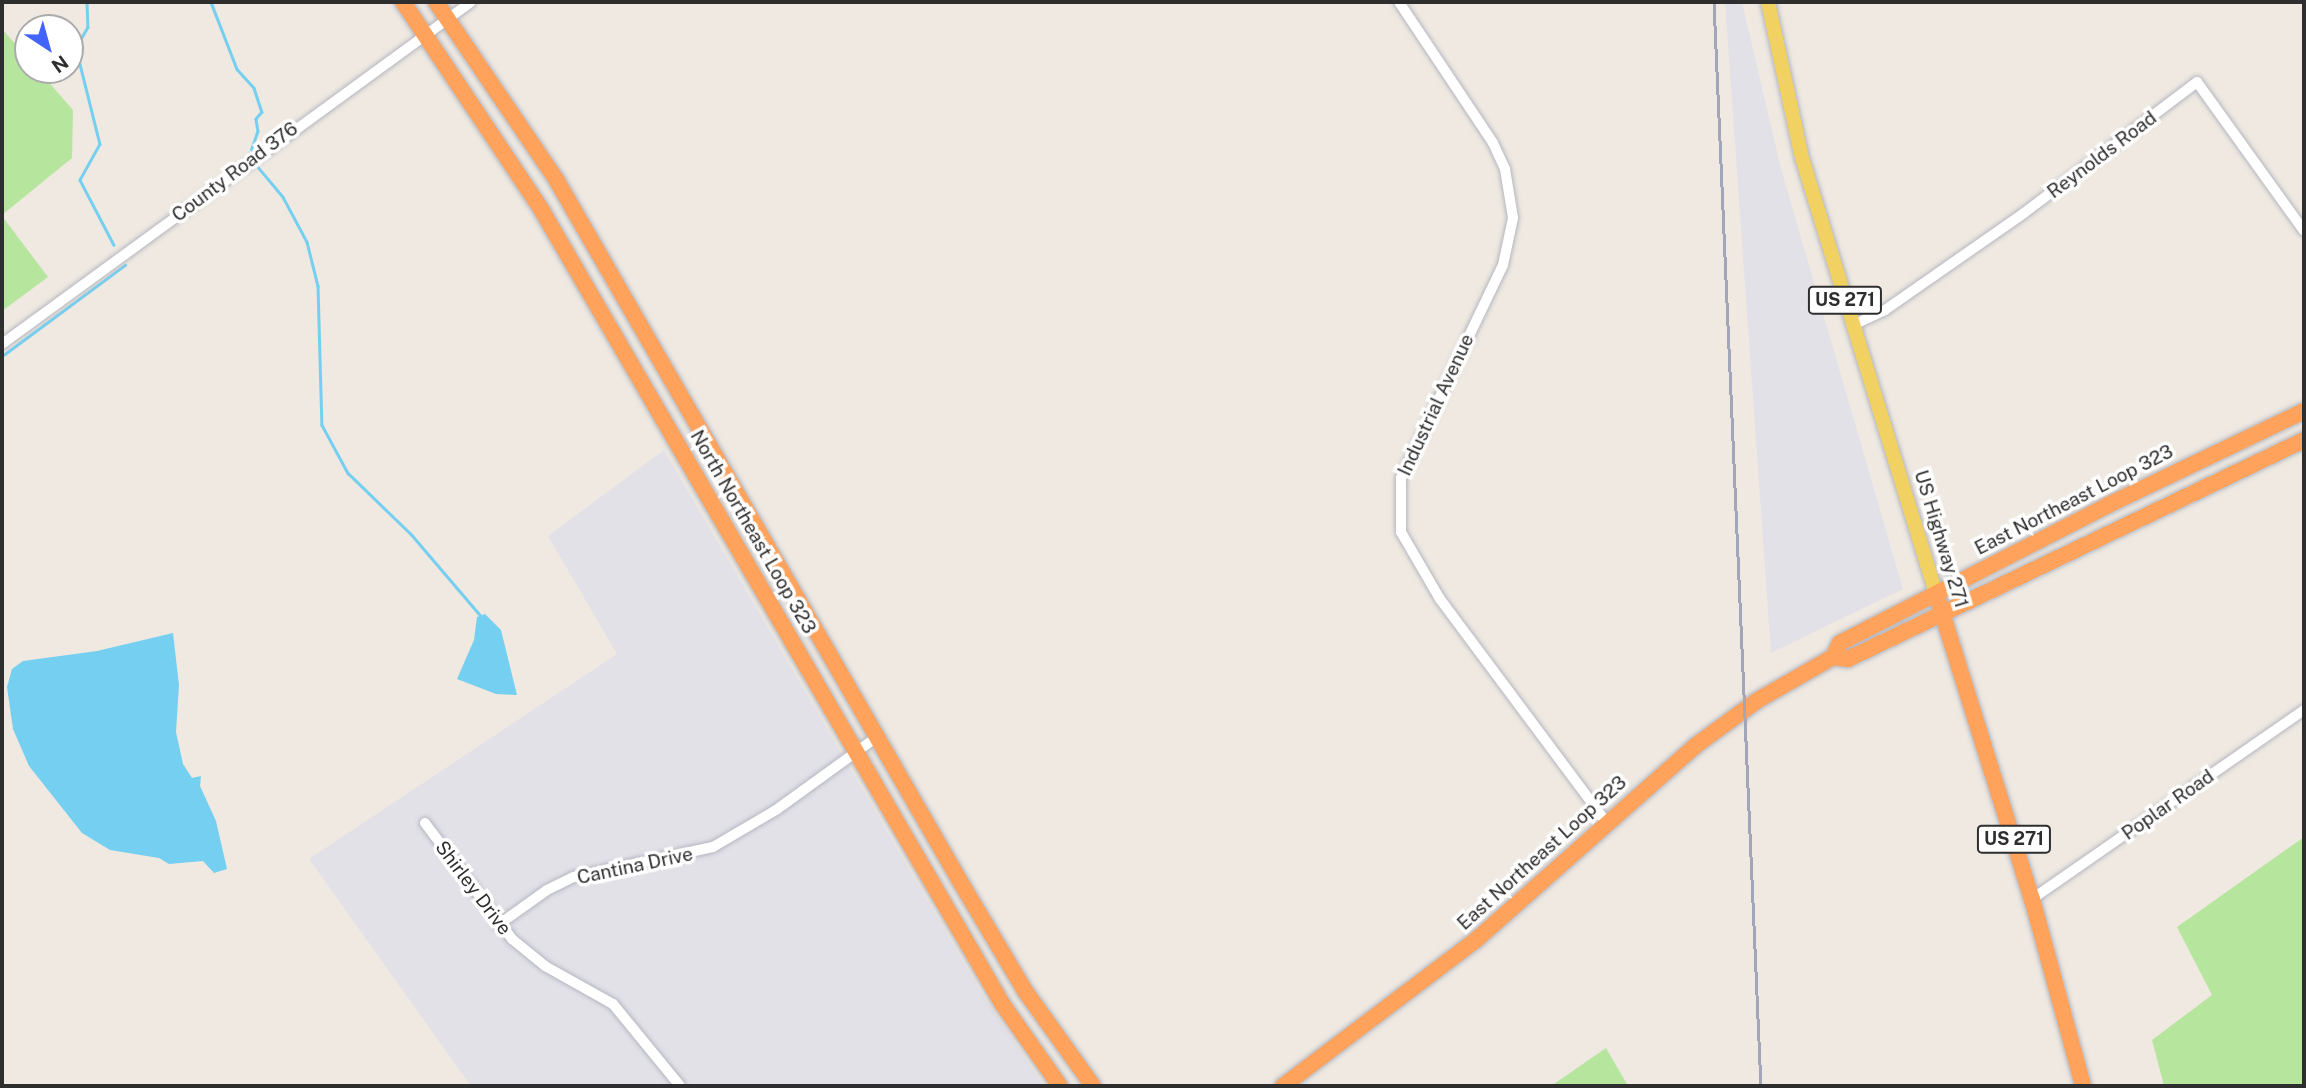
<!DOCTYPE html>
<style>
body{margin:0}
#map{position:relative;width:2306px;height:1088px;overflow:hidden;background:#efe9e1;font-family:"Public Sans",sans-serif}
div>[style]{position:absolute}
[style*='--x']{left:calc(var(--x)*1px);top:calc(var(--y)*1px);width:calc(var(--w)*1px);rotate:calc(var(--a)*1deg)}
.industrial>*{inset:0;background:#e3e1e8}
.green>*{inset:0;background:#b6e59e}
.water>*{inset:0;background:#75cff0}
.stream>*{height:2.5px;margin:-1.25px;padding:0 1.25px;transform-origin:1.25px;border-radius:1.25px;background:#75cff0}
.roads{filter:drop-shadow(0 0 2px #b4b7c1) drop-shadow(0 0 2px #b4b7c1)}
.minor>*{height:10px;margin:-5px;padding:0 5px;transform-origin:5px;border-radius:5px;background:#fff}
.major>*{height:14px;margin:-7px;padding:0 7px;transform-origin:7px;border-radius:7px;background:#f2d163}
.highway>*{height:16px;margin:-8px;padding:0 8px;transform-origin:8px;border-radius:8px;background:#ffa35c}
.rail>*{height:2.5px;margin:-1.25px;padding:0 1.25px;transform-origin:1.25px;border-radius:1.25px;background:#a3a6b8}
span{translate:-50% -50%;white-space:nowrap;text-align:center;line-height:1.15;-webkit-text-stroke:7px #fff;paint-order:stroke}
.shield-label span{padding:2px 5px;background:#fff;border:2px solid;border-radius:5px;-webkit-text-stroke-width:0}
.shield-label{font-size:18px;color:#2e2e2e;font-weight:700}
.street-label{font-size:19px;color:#2e2e2e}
.frame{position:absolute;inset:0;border:4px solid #2e2e2e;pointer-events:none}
.north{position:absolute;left:14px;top:14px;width:70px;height:70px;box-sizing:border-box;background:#fff;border:2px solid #ababab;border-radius:50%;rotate:144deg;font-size:19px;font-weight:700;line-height:28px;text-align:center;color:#2e2e2e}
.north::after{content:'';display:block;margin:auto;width:24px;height:32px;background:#4264fb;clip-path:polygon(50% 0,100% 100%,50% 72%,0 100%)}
</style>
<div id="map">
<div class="industrial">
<i style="clip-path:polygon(1725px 2px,1742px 2px,1781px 169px,1903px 589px,1771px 653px)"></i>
<i style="clip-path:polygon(664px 450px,983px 996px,1044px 1086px,471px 1086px,309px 859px,617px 654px,548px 536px)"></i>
</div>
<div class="green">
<i style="clip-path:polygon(2px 29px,28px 58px,28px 70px,38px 70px,73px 110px,72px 158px,2px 215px)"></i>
<i style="clip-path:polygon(2px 216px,48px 277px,2px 311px)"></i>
<i style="clip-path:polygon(2304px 837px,2304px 1086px,2164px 1086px,2152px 1040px,2212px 995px,2177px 927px)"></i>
<i style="clip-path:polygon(1606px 1048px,1628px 1086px,1551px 1086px)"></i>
</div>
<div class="water">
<i style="clip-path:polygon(485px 614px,501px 630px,517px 695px,496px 694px,457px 679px,474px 640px,477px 617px)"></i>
<i style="clip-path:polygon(173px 633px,179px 685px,176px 732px,183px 764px,192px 778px,201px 776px,200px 786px,216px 821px,227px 869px,214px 873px,203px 861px,169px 864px,159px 858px,110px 850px,82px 833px,29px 766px,13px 729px,7px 687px,12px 669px,23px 661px,97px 651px)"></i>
</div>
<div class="stream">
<i style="--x:87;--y:2;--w:25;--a:88"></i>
<i style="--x:88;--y:27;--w:24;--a:120"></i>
<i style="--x:76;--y:48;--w:99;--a:76"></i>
<i style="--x:100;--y:144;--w:41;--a:119.1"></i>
<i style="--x:80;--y:180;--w:73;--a:62.4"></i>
<i style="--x:211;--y:2;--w:72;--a:68.8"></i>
<i style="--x:237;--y:69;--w:25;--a:48"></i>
<i style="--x:254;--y:88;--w:25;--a:72"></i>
<i style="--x:262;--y:112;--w:9;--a:131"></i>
<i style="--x:256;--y:119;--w:12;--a:81"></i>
<i style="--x:258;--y:131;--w:24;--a:109"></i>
<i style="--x:258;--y:167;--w:39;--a:50"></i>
<i style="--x:283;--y:197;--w:51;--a:61.9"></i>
<i style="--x:307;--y:242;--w:45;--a:76"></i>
<i style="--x:318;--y:286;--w:139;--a:88.4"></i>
<i style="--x:322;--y:425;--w:55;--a:61.6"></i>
<i style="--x:348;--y:473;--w:89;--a:44.1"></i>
<i style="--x:412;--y:535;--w:105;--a:49.6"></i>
<i style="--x:2;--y:356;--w:153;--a:-36.5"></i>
</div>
<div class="roads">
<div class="minor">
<i style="--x:1399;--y:2;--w:169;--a:56.3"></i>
<i style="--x:1493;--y:143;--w:29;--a:65"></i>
<i style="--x:1505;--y:169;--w:50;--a:80.7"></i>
<i style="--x:1513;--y:218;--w:48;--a:102"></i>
<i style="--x:1503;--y:265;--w:236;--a:115.6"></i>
<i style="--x:1401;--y:478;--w:54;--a:90"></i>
<i style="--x:1401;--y:532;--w:78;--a:59.8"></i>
<i style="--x:1440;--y:599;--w:279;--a:53.3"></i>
<i style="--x:1853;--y:325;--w:35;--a:-25"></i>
<i style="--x:1885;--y:310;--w:169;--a:-34.9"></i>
<i style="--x:2024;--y:213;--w:217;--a:-37.1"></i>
<i style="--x:2197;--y:82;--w:183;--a:54.3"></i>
<i style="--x:2;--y:344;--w:580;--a:-36.1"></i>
<i style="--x:425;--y:823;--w:145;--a:53.1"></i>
<i style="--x:512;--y:939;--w:43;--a:39.3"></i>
<i style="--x:545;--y:966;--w:78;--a:29.2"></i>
<i style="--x:613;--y:1004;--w:106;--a:50.7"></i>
<i style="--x:2032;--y:899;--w:331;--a:-34.8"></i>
<i style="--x:498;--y:925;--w:60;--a:-35.5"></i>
<i style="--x:547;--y:890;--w:30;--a:-26"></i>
<i style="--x:574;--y:877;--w:142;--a:-12.2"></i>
<i style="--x:713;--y:847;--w:73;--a:-30.4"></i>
<i style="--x:776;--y:810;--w:125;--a:-35.9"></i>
</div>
<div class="major">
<i style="--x:1768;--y:2;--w:160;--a:77.7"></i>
<i style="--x:1802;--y:158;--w:456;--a:72.9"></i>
</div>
<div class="highway">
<i style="--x:403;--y:2;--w:249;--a:56.3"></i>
<i style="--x:541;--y:209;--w:920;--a:59.87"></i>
<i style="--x:1003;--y:1005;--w:99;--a:54.9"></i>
<i style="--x:436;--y:2;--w:216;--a:55.9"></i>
<i style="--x:557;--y:181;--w:810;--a:60.08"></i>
<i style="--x:961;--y:883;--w:126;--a:59.3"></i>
<i style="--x:1025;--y:991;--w:117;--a:54.4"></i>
<i style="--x:1939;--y:603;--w:310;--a:72.6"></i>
<i style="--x:2032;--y:899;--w:194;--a:74.7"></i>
<i style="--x:1833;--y:657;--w:15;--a:8"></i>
<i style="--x:1848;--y:659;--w:506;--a:-25.65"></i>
<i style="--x:1283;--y:1086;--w:242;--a:-37.1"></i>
<i style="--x:1476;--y:940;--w:293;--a:-41.5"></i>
<i style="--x:1695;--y:746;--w:78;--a:-36.1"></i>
<i style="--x:1758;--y:700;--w:86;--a:-29.8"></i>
<i style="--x:1833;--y:657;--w:16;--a:-63"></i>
<i style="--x:1840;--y:643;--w:301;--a:-27.2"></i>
<i style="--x:2108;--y:505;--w:217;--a:-25.6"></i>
</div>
</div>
<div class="rail">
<i style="--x:1714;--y:2;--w:1085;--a:87.52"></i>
</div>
<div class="shield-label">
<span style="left:1845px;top:300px">US 271</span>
<span style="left:2014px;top:839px">US 271</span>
</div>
<div class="street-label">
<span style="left:2102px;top:155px;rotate:-37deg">Reynolds Road</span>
<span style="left:235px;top:172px;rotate:-37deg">County Road 376</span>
<span style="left:1436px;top:405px;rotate:-65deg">Industrial Avenue</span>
<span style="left:2074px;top:500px;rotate:-27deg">East Northeast Loop 323</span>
<span style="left:753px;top:532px;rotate:60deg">North Northeast Loop 323</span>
<span style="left:1941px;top:539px;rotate:73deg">US Highway 271</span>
<span style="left:2168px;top:805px;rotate:-35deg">Poplar Road</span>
<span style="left:1542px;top:853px;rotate:-42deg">East Northeast Loop 323</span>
<span style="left:635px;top:866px;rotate:-12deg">Cantina Drive</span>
<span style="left:473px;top:888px;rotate:53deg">Shirley Drive</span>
</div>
<div class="frame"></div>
<div class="north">N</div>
</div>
